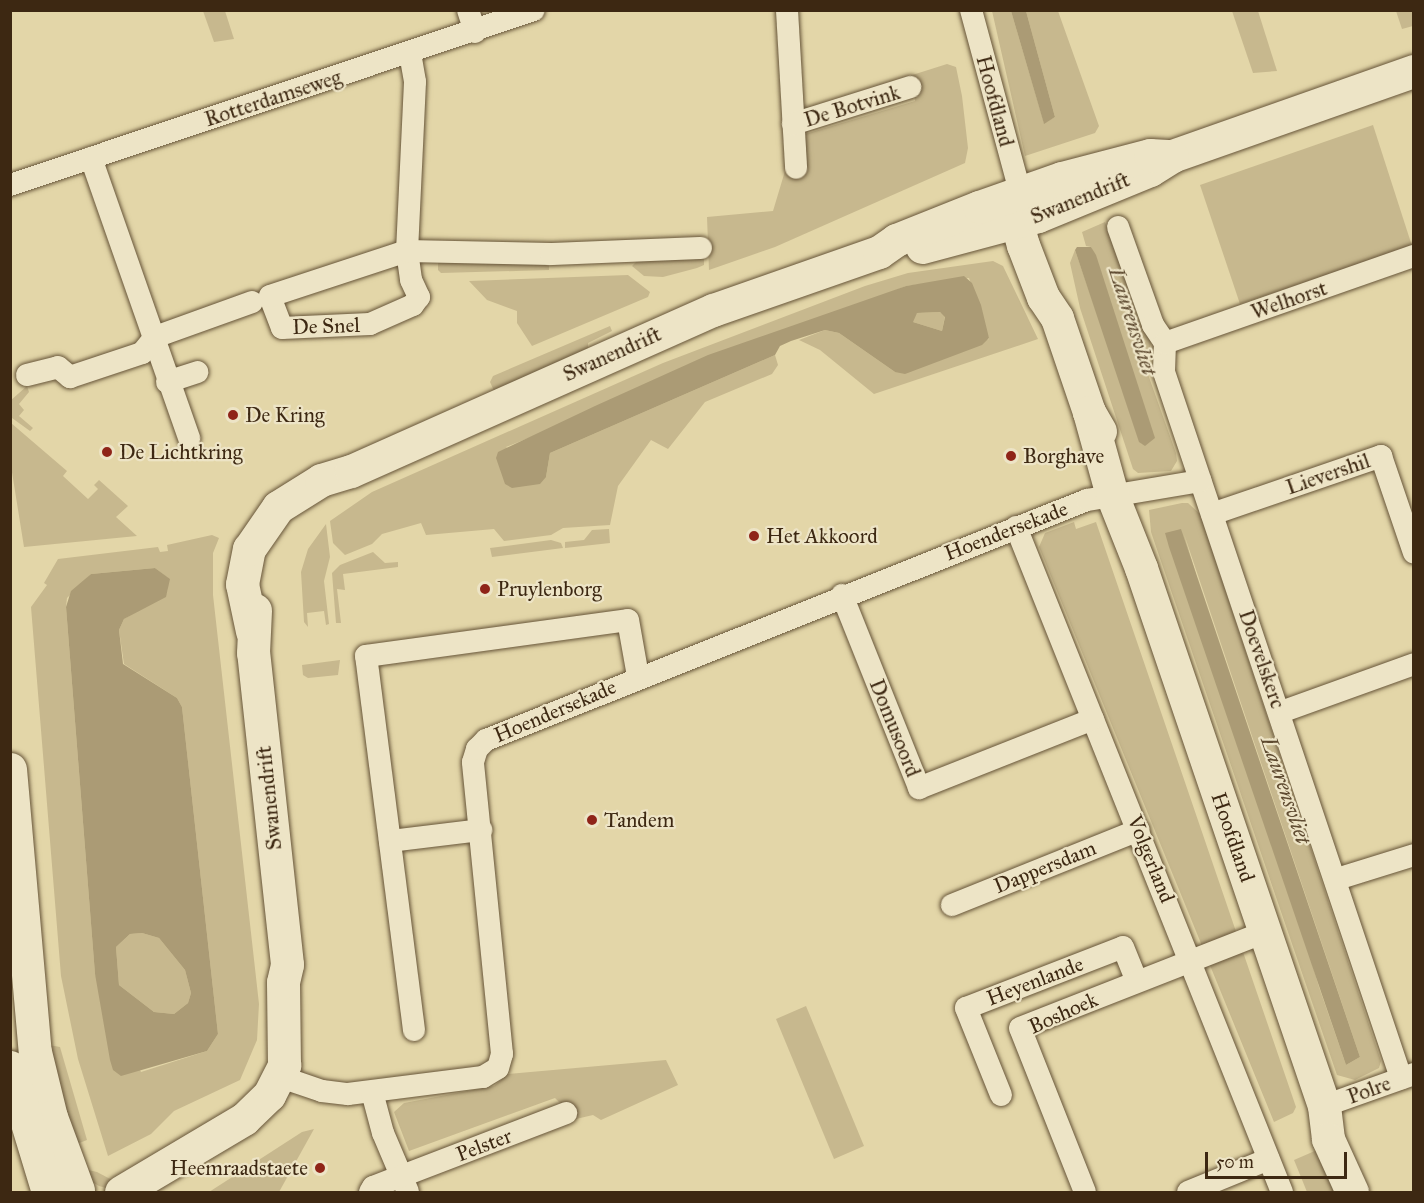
<!DOCTYPE html>
<style>
body{margin:0}
#map{position:relative;width:1424px;height:1203px;overflow:hidden;background:#e3d6a8;font-family:"IM FELL Great Primer",serif}
div>[style]{position:absolute}
[style*='--x']{left:calc(var(--x)*1px);top:calc(var(--y)*1px);width:calc(var(--w)*1px);rotate:calc(var(--a)*1deg)}
.green>*{inset:0;background:#c7b88e}
.water>*{inset:0;background:#ab9b75}
.roads{filter:drop-shadow(0 0 2px #665438) drop-shadow(0 0 2px #665438)}
.street>*{height:22px;margin:-11px;padding:0 11px;transform-origin:11px;border-radius:11px;background:#ede4c6}
.secondary>*{height:33px;margin:-16.5px;padding:0 16.5px;transform-origin:16.5px;border-radius:16.5px;background:#ede4c6}
.dots>*{width:16px;height:16px;translate:-50% -50%;box-sizing:border-box;border:3px solid #ede4c6;border-radius:50%}
span{translate:-50% -50%;white-space:nowrap;text-align:center;line-height:1.15;-webkit-text-stroke:4.5px #ede4c6;paint-order:stroke}
.street-label{font-size:21px;color:#3d2812}
.poi-label{font-size:21px;color:#3d2812}
.left{translate:0 -50%;text-align:left}
.right{translate:-100% -50%;text-align:right}
.water-label{font-size:22px;color:#5e4a30;font-style:italic}
.frame{position:absolute;inset:0;border:12px solid #3d2812;pointer-events:none}
.scale{position:absolute;left:1205px;top:1152px;width:142px;height:27px;box-sizing:border-box;border:3px solid #3d2812;border-top:0;padding-left:8px;font-size:18px;line-height:21px;white-space:nowrap;color:#3d2812;-webkit-text-stroke:4px #ede4c6;paint-order:stroke}
</style>
<div id="map">
<div class="green">
<i style="clip-path:polygon(203px 11px,225px 11px,234px 39px,214px 42px)"></i>
<i style="clip-path:polygon(992px 11px,1011px 11px,1044px 123px,1055px 117px,1026px 11px,1058px 11px,1099px 126px,1095px 133px,1025px 156px)"></i>
<i style="clip-path:polygon(1232px 11px,1258px 11px,1277px 71px,1253px 73px)"></i>
<i style="clip-path:polygon(1396px 11px,1413px 11px,1413px 26px,1402px 29px)"></i>
<i style="clip-path:polygon(947px 64px,956px 67px,962px 96px,968px 148px,965px 163px,775px 247px,709px 270px,707px 217px,773px 211px,785px 171px,803px 168px,802px 135px,915px 101px,913px 86px,906px 77px)"></i>
<i style="clip-path:polygon(1373px 125px,1412px 246px,1240px 304px,1200px 185px)"></i>
<i style="clip-path:polygon(1105px 222px,1151px 343px,1145px 366px,1176px 453px,1177px 461px,1171px 471px,1138px 473px,1133px 469px,1080px 308px,1070px 263px,1075px 250px,1142px 445px,1091px 247px,1086px 246px,1082px 232px)"></i>
<i style="clip-path:polygon(704px 258px,704px 265px,697px 268px,663px 277px,644px 276px,632px 266px,638px 260px)"></i>
<i style="clip-path:polygon(549px 261px,549px 270px,441px 273px,438px 270px,438px 262px)"></i>
<i style="clip-path:polygon(993px 261px,1003px 266px,1038px 339px,874px 394px,820px 350px,799px 340px,825px 330px,839px 333px,895px 372px,989px 339px,969px 278px,906px 286px,506px 447px,546px 477px,550px 453px,775px 355px,778px 365px,772px 374px,705px 402px,668px 449px,651px 440px,618px 486px,610px 525px,563px 528px,551px 535px,504px 541px,494px 529px,426px 535px,421px 523px,382px 534px,372px 544px,345px 555px,333px 543px,330px 521px,372px 492px,663px 363px,865px 286px,908px 273px)"></i>
<i style="clip-path:polygon(628px 275px,650px 292px,648px 297px,532px 346px,517px 323px,517px 311px,487px 300px,469px 281px)"></i>
<i style="clip-path:polygon(940px 312px,945px 316px,942px 331px,913px 322px,912px 317px,917px 313px)"></i>
<i style="clip-path:polygon(610px 326px,612px 331px,588px 343px,588px 354px,496px 395px,490px 382px,493px 376px)"></i>
<i style="clip-path:polygon(27px 386px,29px 392px,19px 404px,24px 410px,19px 416px,33px 428px,30px 431px,12px 418px,11px 408px,10px 401px)"></i>
<i style="clip-path:polygon(11px 423px,67px 471px,63px 476px,88px 499px,98px 489px,94px 485px,99px 480px,128px 506px,116px 517px,137px 536px,24px 547px,11px 466px)"></i>
<i style="clip-path:polygon(evenodd,1182px 503px,1188px 503px,1200px 514px,1381px 1061px,1379px 1068px,1355px 1080px,1337px 1075px,1151px 532px,1149px 510px,1182px 503px,1184px 534px,1360px 1057px,1346px 1065px,1319px 987px,1184px 534px)"></i>
<i style="clip-path:polygon(1074px 522px,1076px 529px,1096px 522px,1296px 1107px,1293px 1113px,1274px 1122px,1039px 547px,1045px 533px)"></i>
<i style="clip-path:polygon(326px 524px,330px 557px,324px 581px,329px 624px,326px 625px,324px 611px,307px 613px,308px 627px,304px 622px,301px 572px,308px 549px)"></i>
<i style="clip-path:polygon(609px 529px,610px 543px,565px 548px,565px 542px,584px 540px,592px 530px)"></i>
<i style="clip-path:polygon(evenodd,212px 535px,219px 538px,213px 553px,213px 595px,259px 1004px,257px 1040px,240px 1080px,174px 1111px,151px 1134px,108px 1156px,78px 1059px,61px 976px,31px 607px,47px 585px,44px 583px,58px 559px,158px 547px,160px 552px,168px 551px,167px 545px,212px 535px,155px 568px,168px 578px,167px 593px,124px 619px,119px 630px,124px 664px,177px 698px,182px 707px,218px 1034px,207px 1051px,141px 1072px,95px 974px,66px 607px,67px 598px,91px 574px,155px 568px)"></i>
<i style="clip-path:polygon(551px 540px,561px 543px,563px 548px,492px 557px,490px 548px)"></i>
<i style="clip-path:polygon(373px 552px,385px 563px,398px 562px,398px 567px,343px 574px,345px 590px,337px 589px,341px 623px,336px 623px,332px 573px,340px 565px)"></i>
<i style="clip-path:polygon(340px 660px,338px 675px,308px 678px,303px 675px,302px 665px)"></i>
<i style="clip-path:polygon(142px 933px,159px 938px,185px 970px,191px 993px,188px 1003px,174px 1014px,154px 1012px,119px 985px,116px 947px,130px 934px)"></i>
<i style="clip-path:polygon(806px 1006px,864px 1146px,834px 1159px,776px 1019px)"></i>
<i style="clip-path:polygon(49px 1045px,60px 1047px,87px 1140px,69px 1147px)"></i>
<i style="clip-path:polygon(666px 1060px,678px 1085px,601px 1120px,593px 1115px,576px 1119px,555px 1098px,409px 1151px,394px 1112px,404px 1103px,494px 1086px,508px 1074px)"></i>
<i style="clip-path:polygon(314px 1129px,279px 1192px,209px 1192px,302px 1132px)"></i>
<i style="clip-path:polygon(1324px 1147px,1342px 1192px,1307px 1192px,1294px 1160px)"></i>
<i style="clip-path:polygon(84px 1169px,97px 1172px,114px 1181px,106px 1188px,99px 1186px,92px 1182px)"></i>
</div>
<div class="water">
<i style="clip-path:polygon(1011px 11px,1026px 11px,1055px 117px,1044px 124px)"></i>
<i style="clip-path:polygon(1077px 247px,1091px 247px,1096px 255px,1155px 438px,1145px 446px,1139px 442px,1075px 250px)"></i>
<i style="clip-path:polygon(evenodd,964px 276px,972px 283px,981px 305px,989px 338px,982px 345px,905px 374px,895px 372px,839px 333px,825px 330px,791px 341px,780px 346px,775px 355px,550px 453px,546px 477px,540px 484px,512px 488px,505px 484px,496px 458px,498px 452px,595px 406px,708px 355px,906px 286px,964px 276px,940px 312px,945px 317px,942px 331px,913px 322px,917px 313px,940px 312px)"></i>
<i style="clip-path:polygon(1181px 529px,1360px 1057px,1346px 1065px,1169px 547px,1165px 533px)"></i>
<i style="clip-path:polygon(evenodd,155px 568px,170px 579px,166px 597px,124px 619px,119px 630px,123px 664px,177px 698px,182px 707px,218px 1034px,207px 1051px,121px 1076px,113px 1070px,110px 1060px,95px 974px,66px 607px,71px 591px,91px 574px,155px 568px,142px 933px,159px 938px,185px 970px,191px 993px,188px 1003px,174px 1014px,154px 1012px,119px 985px,116px 947px,130px 934px,142px 933px)"></i>
</div>
<div class="roads">
<div class="street">
<i style="--x:468;--y:10;--w:23;--a:72"></i>
<i style="--x:787;--y:10;--w:158;--a:86.7"></i>
<i style="--x:971;--y:10;--w:188;--a:74.9"></i>
<i style="--x:410;--y:53;--w:29;--a:80"></i>
<i style="--x:415;--y:82;--w:169;--a:92.7"></i>
<i style="--x:407;--y:251;--w:29;--a:82"></i>
<i style="--x:411;--y:280;--w:19;--a:65"></i>
<i style="--x:419;--y:297;--w:10;--a:127"></i>
<i style="--x:413;--y:305;--w:47;--a:156.2"></i>
<i style="--x:370;--y:324;--w:88;--a:177.4"></i>
<i style="--x:282;--y:328;--w:34;--a:-111"></i>
<i style="--x:270;--y:296;--w:144;--a:-18.2"></i>
<i style="--x:407;--y:251;--w:144;--a:1.2"></i>
<i style="--x:551;--y:254;--w:150;--a:-2.3"></i>
<i style="--x:793;--y:124;--w:123;--a:-17.5"></i>
<i style="--x:91;--y:158;--w:297;--a:70.7"></i>
<i style="--x:10;--y:185;--w:552;--a:-18.47"></i>
<i style="--x:1118;--y:227;--w:104;--a:70.3"></i>
<i style="--x:1153;--y:325;--w:22;--a:56"></i>
<i style="--x:1165;--y:343;--w:29;--a:92"></i>
<i style="--x:1164;--y:372;--w:745;--a:71.44"></i>
<i style="--x:1165;--y:343;--w:264;--a:-19.3"></i>
<i style="--x:27;--y:375;--w:32;--a:-14"></i>
<i style="--x:58;--y:367;--w:16;--a:40"></i>
<i style="--x:70;--y:377;--w:76;--a:-18.4"></i>
<i style="--x:142;--y:353;--w:21;--a:-51"></i>
<i style="--x:155;--y:337;--w:103;--a:-19.8"></i>
<i style="--x:167;--y:382;--w:32;--a:-18"></i>
<i style="--x:1212;--y:514;--w:179;--a:-18.9"></i>
<i style="--x:1381;--y:456;--w:102;--a:71.2"></i>
<i style="--x:1016;--y:527;--w:716;--a:68.2"></i>
<i style="--x:842;--y:595;--w:208;--a:68.2"></i>
<i style="--x:919;--y:788;--w:187;--a:-21.6"></i>
<i style="--x:1281;--y:712;--w:141;--a:-19.8"></i>
<i style="--x:390;--y:841;--w:92;--a:-6.9"></i>
<i style="--x:1337;--y:879;--w:81;--a:-17.3"></i>
<i style="--x:952;--y:905;--w:201;--a:-21.9"></i>
<i style="--x:414;--y:1030;--w:377;--a:-97.3"></i>
<i style="--x:366;--y:656;--w:264;--a:-7.8"></i>
<i style="--x:628;--y:620;--w:57;--a:79.9"></i>
<i style="--x:281;--y:1077;--w:43;--a:18.9"></i>
<i style="--x:322;--y:1091;--w:26;--a:7"></i>
<i style="--x:348;--y:1094;--w:136;--a:-7.2"></i>
<i style="--x:483;--y:1077;--w:17;--a:-31"></i>
<i style="--x:498;--y:1068;--w:15;--a:-74"></i>
<i style="--x:502;--y:1054;--w:293;--a:-95.7"></i>
<i style="--x:473;--y:762;--w:14;--a:-73"></i>
<i style="--x:477;--y:749;--w:13;--a:-45"></i>
<i style="--x:486;--y:740;--w:647;--a:-21.77"></i>
<i style="--x:1087;--y:500;--w:115;--a:-9.5"></i>
<i style="--x:372;--y:1092;--w:42;--a:75"></i>
<i style="--x:383;--y:1133;--w:64;--a:67"></i>
<i style="--x:1001;--y:1095;--w:94;--a:-111.9"></i>
<i style="--x:966;--y:1008;--w:168;--a:-21.2"></i>
<i style="--x:1123;--y:947;--w:37;--a:68"></i>
<i style="--x:1324;--y:1106;--w:96;--a:-19.6"></i>
<i style="--x:370;--y:1192;--w:6;--a:-59"></i>
<i style="--x:373;--y:1187;--w:31;--a:-21"></i>
<i style="--x:402;--y:1176;--w:176;--a:-21"></i>
<i style="--x:1085;--y:1192;--w:176;--a:-111.6"></i>
<i style="--x:1020;--y:1028;--w:263;--a:-21.4"></i>
<i style="--x:1188;--y:1192;--w:87;--a:-22.2"></i>
</div>
<div class="secondary">
<i style="--x:1019;--y:202;--w:21;--a:95"></i>
<i style="--x:1017;--y:223;--w:23;--a:75"></i>
<i style="--x:1023;--y:245;--w:56;--a:69"></i>
<i style="--x:1043;--y:297;--w:25;--a:56"></i>
<i style="--x:1057;--y:318;--w:99;--a:71.2"></i>
<i style="--x:1089;--y:412;--w:22;--a:60"></i>
<i style="--x:922;--y:247;--w:120;--a:-15"></i>
<i style="--x:1038;--y:216;--w:121;--a:-22.3"></i>
<i style="--x:1150;--y:170;--w:26;--a:-32"></i>
<i style="--x:1172;--y:156;--w:256;--a:-19.4"></i>
<i style="--x:1089;--y:412;--w:86;--a:74.5"></i>
<i style="--x:1112;--y:495;--w:79;--a:68.3"></i>
<i style="--x:1141;--y:568;--w:568;--a:71.21"></i>
<i style="--x:1324;--y:1106;--w:33;--a:83"></i>
<i style="--x:1328;--y:1139;--w:58;--a:65.6"></i>
<i style="--x:252;--y:631;--w:48;--a:-102"></i>
<i style="--x:242;--y:584;--w:36;--a:-79"></i>
<i style="--x:249;--y:549;--w:51;--a:-55.4"></i>
<i style="--x:278;--y:507;--w:51;--a:-32.1"></i>
<i style="--x:321;--y:480;--w:31;--a:-17"></i>
<i style="--x:351;--y:471;--w:396;--a:-24"></i>
<i style="--x:713;--y:310;--w:176;--a:-19.3"></i>
<i style="--x:879;--y:252;--w:21;--a:-35"></i>
<i style="--x:896;--y:240;--w:89;--a:-21.7"></i>
<i style="--x:979;--y:207;--w:88;--a:-19.3"></i>
<i style="--x:1062;--y:178;--w:91;--a:-14.6"></i>
<i style="--x:1150;--y:155;--w:22;--a:3"></i>
<i style="--x:10;--y:769;--w:284;--a:85"></i>
<i style="--x:35;--y:1052;--w:67;--a:76.2"></i>
<i style="--x:51;--y:1117;--w:78;--a:69.7"></i>
<i style="--x:10;--y:1067;--w:131;--a:73.1"></i>
<i style="--x:121;--y:1192;--w:143;--a:-30.7"></i>
<i style="--x:244;--y:1119;--w:35;--a:-44"></i>
<i style="--x:269;--y:1095;--w:34;--a:-63"></i>
<i style="--x:284;--y:1065;--w:83;--a:-90.7"></i>
<i style="--x:283;--y:982;--w:18;--a:-77"></i>
<i style="--x:287;--y:964;--w:313;--a:-96.2"></i>
<i style="--x:253;--y:653;--w:43;--a:-87.3"></i>
</div>
</div>
<div class="dots">
<i style="left:233px;top:415px;background:#8f2418"></i>
<i style="left:107px;top:452px;background:#8f2418"></i>
<i style="left:1011px;top:456px;background:#8f2418"></i>
<i style="left:754px;top:536px;background:#8f2418"></i>
<i style="left:485px;top:589px;background:#8f2418"></i>
<i style="left:592px;top:820px;background:#8f2418"></i>
<i style="left:320px;top:1168px;background:#8f2418"></i>
</div>
<div class="street-label">
<span style="left:273px;top:98px;rotate:-18deg">Rotterdamseweg</span>
<span style="left:995px;top:101px;rotate:75deg">Hoofdland</span>
<span style="left:852px;top:106px;rotate:-17deg">De Botvink</span>
<span style="left:1080px;top:198px;rotate:-22deg">Swanendrift</span>
<span style="left:1289px;top:300px;rotate:-19deg">Welhorst</span>
<span style="left:326px;top:326px;rotate:-2deg">De Snel</span>
<span style="left:612px;top:354px;rotate:-24deg">Swanendrift</span>
<span style="left:1328px;top:474px;rotate:-19deg">Lievershil</span>
<span style="left:1006px;top:531px;rotate:-21deg">Hoendersekade</span>
<span style="left:1262px;top:659px;rotate:71deg">Doevelskerc</span>
<span style="left:555px;top:711px;rotate:-23deg">Hoendersekade</span>
<span style="left:895px;top:728px;rotate:68deg">Domusoord</span>
<span style="left:269px;top:798px;rotate:-96deg">Swanendrift</span>
<span style="left:1233px;top:837px;rotate:71deg">Hoofdland</span>
<span style="left:1151px;top:859px;rotate:68deg">Volgerland</span>
<span style="left:1045px;top:867px;rotate:-22deg">Dappersdam</span>
<span style="left:1035px;top:981px;rotate:-21deg">Heyenlande</span>
<span style="left:1063px;top:1013px;rotate:-24deg">Boshoek</span>
<span style="left:1369px;top:1090px;rotate:-20deg">Polre</span>
<span style="left:484px;top:1145px;rotate:-21deg">Pelster</span>
</div>
<div class="poi-label">
<span class="left" style="left:245px;top:415px">De Kring</span>
<span class="left" style="left:119px;top:452px">De Lichtkring</span>
<span class="left" style="left:1023px;top:456px">Borghave</span>
<span class="left" style="left:766px;top:536px">Het Akkoord</span>
<span class="left" style="left:497px;top:589px">Pruylenborg</span>
<span class="left" style="left:604px;top:820px">Tandem</span>
<span class="right" style="left:308px;top:1168px">Heemraadstaete</span>
</div>
<div class="water-label">
<span style="left:1133px;top:321px;rotate:72deg">Laurensvliet</span>
<span style="left:1286px;top:790px;rotate:71deg">Laurensvliet</span>
</div>
<div class="frame"></div>
<div class="scale">50 m</div>
</div>
